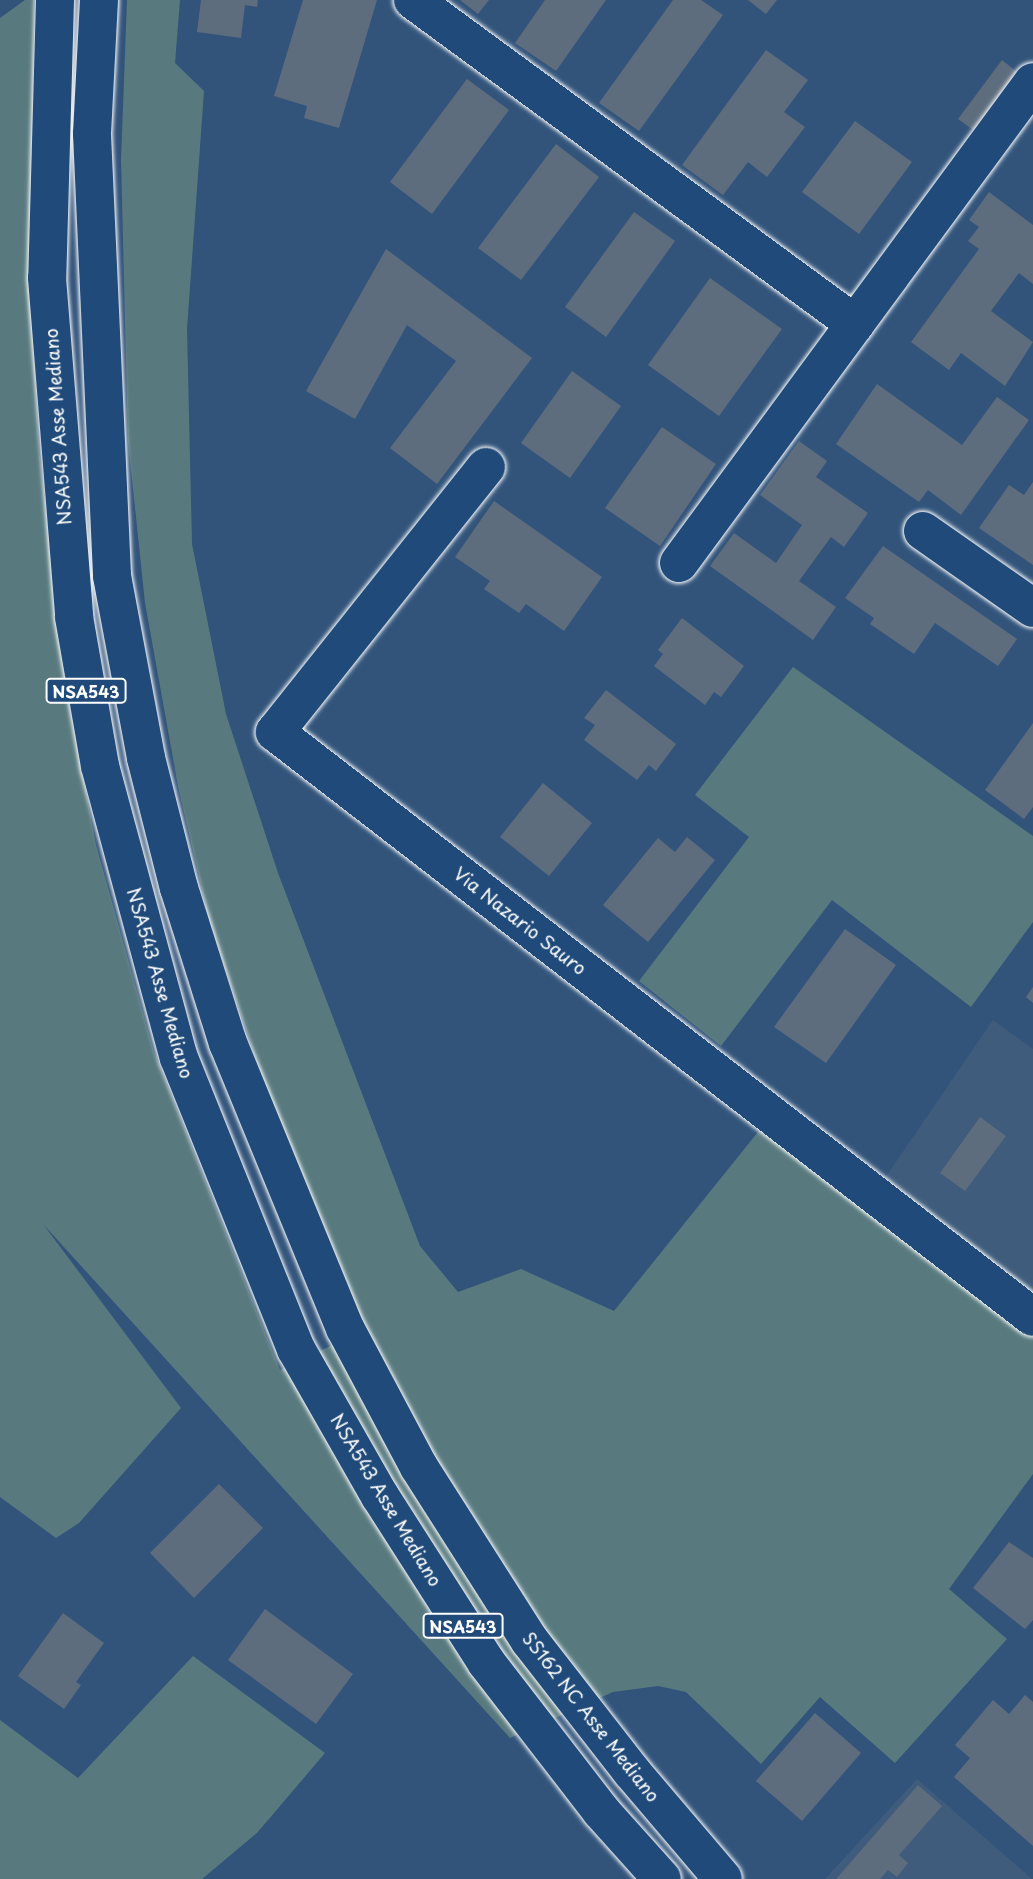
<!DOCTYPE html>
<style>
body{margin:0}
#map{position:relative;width:1033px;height:1879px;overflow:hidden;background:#32547b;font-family:"Playpen Sans",sans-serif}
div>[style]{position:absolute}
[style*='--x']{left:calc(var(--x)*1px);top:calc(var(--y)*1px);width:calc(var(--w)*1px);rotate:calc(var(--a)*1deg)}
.built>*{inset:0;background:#3f5c7c}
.green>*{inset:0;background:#587a7f}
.building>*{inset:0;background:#5e6d7e}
.roads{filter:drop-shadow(0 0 2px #fff) drop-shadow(0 0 2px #fff)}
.minor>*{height:38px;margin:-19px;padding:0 19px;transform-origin:19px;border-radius:19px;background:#1f4a7a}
.highway>*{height:38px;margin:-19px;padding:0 19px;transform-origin:19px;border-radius:19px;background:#1f4a7a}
span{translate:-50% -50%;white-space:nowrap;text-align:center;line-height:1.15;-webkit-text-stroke:7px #1f4a7a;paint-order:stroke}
.shield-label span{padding:2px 5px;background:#1f4a7a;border:2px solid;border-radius:5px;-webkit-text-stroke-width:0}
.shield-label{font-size:16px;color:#fff;font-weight:700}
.street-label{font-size:18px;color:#fff}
</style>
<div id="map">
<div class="built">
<i style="clip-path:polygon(993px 1020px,1033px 1049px,1033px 1335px,865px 1207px)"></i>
<i style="clip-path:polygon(917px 1779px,1032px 1879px,825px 1879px)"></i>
</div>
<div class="green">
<i style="clip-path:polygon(25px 0,34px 0,30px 283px,39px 450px,65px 682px,96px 845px,154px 1052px,280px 1370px,364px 1330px,277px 1121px,209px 920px,178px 786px,145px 603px,128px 441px,121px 160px,127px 0,180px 0,175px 63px,204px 91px,187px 329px,192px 544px,226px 714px,278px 873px,420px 1246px,458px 1292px,521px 1269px,614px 1311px,762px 1127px,1033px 1335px,1033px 1474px,949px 1589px,1007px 1639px,895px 1763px,820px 1697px,761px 1764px,686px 1692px,658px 1686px,613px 1692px,510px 1738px,43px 1224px,181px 1408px,79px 1523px,56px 1538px,0 1497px,0 18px)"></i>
<i style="clip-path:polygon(793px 667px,1033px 836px,1033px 922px,971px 1007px,832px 900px,721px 1046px,639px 981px,749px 837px,695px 795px)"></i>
<i style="clip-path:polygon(193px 1656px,325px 1753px,257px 1833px,202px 1879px,0 1879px,0 1720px,78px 1778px)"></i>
</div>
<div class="building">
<i style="clip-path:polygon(201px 0,258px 0,257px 7px,245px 5px,241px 38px,197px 32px)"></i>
<i style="clip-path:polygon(303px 0,377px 0,339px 128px,304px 118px,307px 106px,274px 96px)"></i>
<i style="clip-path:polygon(460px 0,489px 0,478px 14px)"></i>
<i style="clip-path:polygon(545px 0,606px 0,556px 71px,515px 43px)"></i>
<i style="clip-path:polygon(673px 0,701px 0,723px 15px,639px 131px,599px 103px)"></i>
<i style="clip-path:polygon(748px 0,777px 0,766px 14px)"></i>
<i style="clip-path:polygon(766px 50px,808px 80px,784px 112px,805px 127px,767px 177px,748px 162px,723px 195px,682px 165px)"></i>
<i style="clip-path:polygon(1002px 60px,1026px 79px,983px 137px,958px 119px)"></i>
<i style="clip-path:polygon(467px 79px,509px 110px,432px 214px,390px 182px)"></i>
<i style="clip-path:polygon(855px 121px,912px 162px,859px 234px,802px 192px)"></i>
<i style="clip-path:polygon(556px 144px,599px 177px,521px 280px,478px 248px)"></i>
<i style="clip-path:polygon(989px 192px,1033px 225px,1033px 284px,1019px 273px,991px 311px,1033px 342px,1005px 386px,961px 353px,949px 370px,911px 342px,979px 249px,968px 241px,979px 227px,969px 220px)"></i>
<i style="clip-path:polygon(634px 212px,675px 241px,606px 337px,565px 307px)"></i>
<i style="clip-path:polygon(386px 249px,532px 358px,437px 484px,390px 448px,456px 361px,407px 325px,355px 419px,306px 391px)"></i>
<i style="clip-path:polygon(710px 278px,782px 329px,719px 416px,648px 365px)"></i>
<i style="clip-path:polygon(572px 371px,621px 406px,570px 478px,521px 443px)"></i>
<i style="clip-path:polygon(877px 384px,962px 445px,997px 397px,1029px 420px,961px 515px,928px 490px,919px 502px,836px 444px)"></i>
<i style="clip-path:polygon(662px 427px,716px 464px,660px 546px,605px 508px)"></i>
<i style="clip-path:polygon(799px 441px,827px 461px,816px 477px,868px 513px,844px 547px,831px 537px,799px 581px,836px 607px,813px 640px,710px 566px,734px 533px,776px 563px,802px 525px,760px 495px)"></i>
<i style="clip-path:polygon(1033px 482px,1033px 565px,979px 528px,1009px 485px,1024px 495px)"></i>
<i style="clip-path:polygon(494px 501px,602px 577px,564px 631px,526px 604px,519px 613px,484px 589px,490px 581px,455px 557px)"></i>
<i style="clip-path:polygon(883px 546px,1017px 639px,998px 666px,935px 623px,914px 654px,870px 624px,874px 618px,845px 598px)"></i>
<i style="clip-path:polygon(682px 618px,744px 666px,721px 697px,714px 692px,705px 705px,654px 666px,663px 654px,658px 650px)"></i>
<i style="clip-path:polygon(606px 690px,676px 744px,656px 771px,649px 765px,637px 780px,584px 740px,595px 725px,584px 718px)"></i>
<i style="clip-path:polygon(1033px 723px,1033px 807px,1024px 819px,985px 790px)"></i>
<i style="clip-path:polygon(543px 783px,592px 823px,549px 876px,500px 837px)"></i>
<i style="clip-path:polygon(687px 837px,715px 860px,648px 942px,603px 905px,658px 838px,675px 852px)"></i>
<i style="clip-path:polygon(845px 929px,896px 965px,826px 1063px,774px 1027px)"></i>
<i style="clip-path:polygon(1033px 987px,1033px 1003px,1026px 997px)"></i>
<i style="clip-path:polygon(980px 1117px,1006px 1136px,965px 1191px,940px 1173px)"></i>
<i style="clip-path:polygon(219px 1484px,263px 1528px,194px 1598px,150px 1553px)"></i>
<i style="clip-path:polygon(1009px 1542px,1033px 1558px,1033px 1620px,1025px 1629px,973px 1588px)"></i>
<i style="clip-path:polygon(265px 1609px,353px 1674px,316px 1724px,228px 1660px)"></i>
<i style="clip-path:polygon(63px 1613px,104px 1643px,76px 1682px,81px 1685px,64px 1709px,18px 1676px)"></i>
<i style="clip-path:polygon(1025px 1695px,1033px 1702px,1033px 1846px,954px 1777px,970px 1758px,955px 1745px,993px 1700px,1009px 1714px)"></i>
<i style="clip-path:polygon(815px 1713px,861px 1753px,802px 1821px,756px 1781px)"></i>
<i style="clip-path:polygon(918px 1785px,942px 1806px,899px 1855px,908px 1863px,897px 1877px,888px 1870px,880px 1879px,836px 1879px)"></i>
</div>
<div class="roads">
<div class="minor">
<i style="--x:413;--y:0;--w:548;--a:36.24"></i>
<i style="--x:486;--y:467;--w:339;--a:128.5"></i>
<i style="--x:275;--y:732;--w:957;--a:37.66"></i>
<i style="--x:923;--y:531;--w:134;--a:35"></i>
<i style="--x:679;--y:563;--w:597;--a:-53.65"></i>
</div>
<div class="highway">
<i style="--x:55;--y:0;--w:278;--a:91.6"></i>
<i style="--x:47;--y:278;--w:340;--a:85.4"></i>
<i style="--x:74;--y:617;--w:151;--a:80.1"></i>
<i style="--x:100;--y:766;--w:302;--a:74.9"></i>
<i style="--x:179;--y:1058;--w:314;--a:68.1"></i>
<i style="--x:296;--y:1349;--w:169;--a:60.3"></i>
<i style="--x:380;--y:1496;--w:197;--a:57.4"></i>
<i style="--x:486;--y:1662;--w:188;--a:52.3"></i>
<i style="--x:601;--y:1811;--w:91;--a:48.1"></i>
<i style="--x:99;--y:0;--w:134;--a:93"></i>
<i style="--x:92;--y:134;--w:442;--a:87.4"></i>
<i style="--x:112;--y:576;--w:185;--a:79.4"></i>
<i style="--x:146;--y:758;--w:134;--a:75.8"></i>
<i style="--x:179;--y:888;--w:163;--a:72.5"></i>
<i style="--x:228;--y:1043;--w:308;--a:67.7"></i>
<i style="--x:345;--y:1328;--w:157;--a:62"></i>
<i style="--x:419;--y:1467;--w:206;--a:57.5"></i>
<i style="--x:530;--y:1641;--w:166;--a:52.1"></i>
<i style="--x:632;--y:1772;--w:140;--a:49.6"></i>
</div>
</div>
<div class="shield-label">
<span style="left:86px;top:691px">NSA543</span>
<span style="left:463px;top:1626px">NSA543</span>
</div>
<div class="street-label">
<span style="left:58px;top:427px;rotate:-94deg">NSA543 Asse Mediano</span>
<span style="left:520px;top:921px;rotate:38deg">Via Nazario Sauro</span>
<span style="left:160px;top:983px;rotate:74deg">NSA543 Asse Mediano</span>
<span style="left:386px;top:1500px;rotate:59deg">NSA543 Asse Mediano</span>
<span style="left:591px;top:1717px;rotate:52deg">SS162 NC Asse Mediano</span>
</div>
</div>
